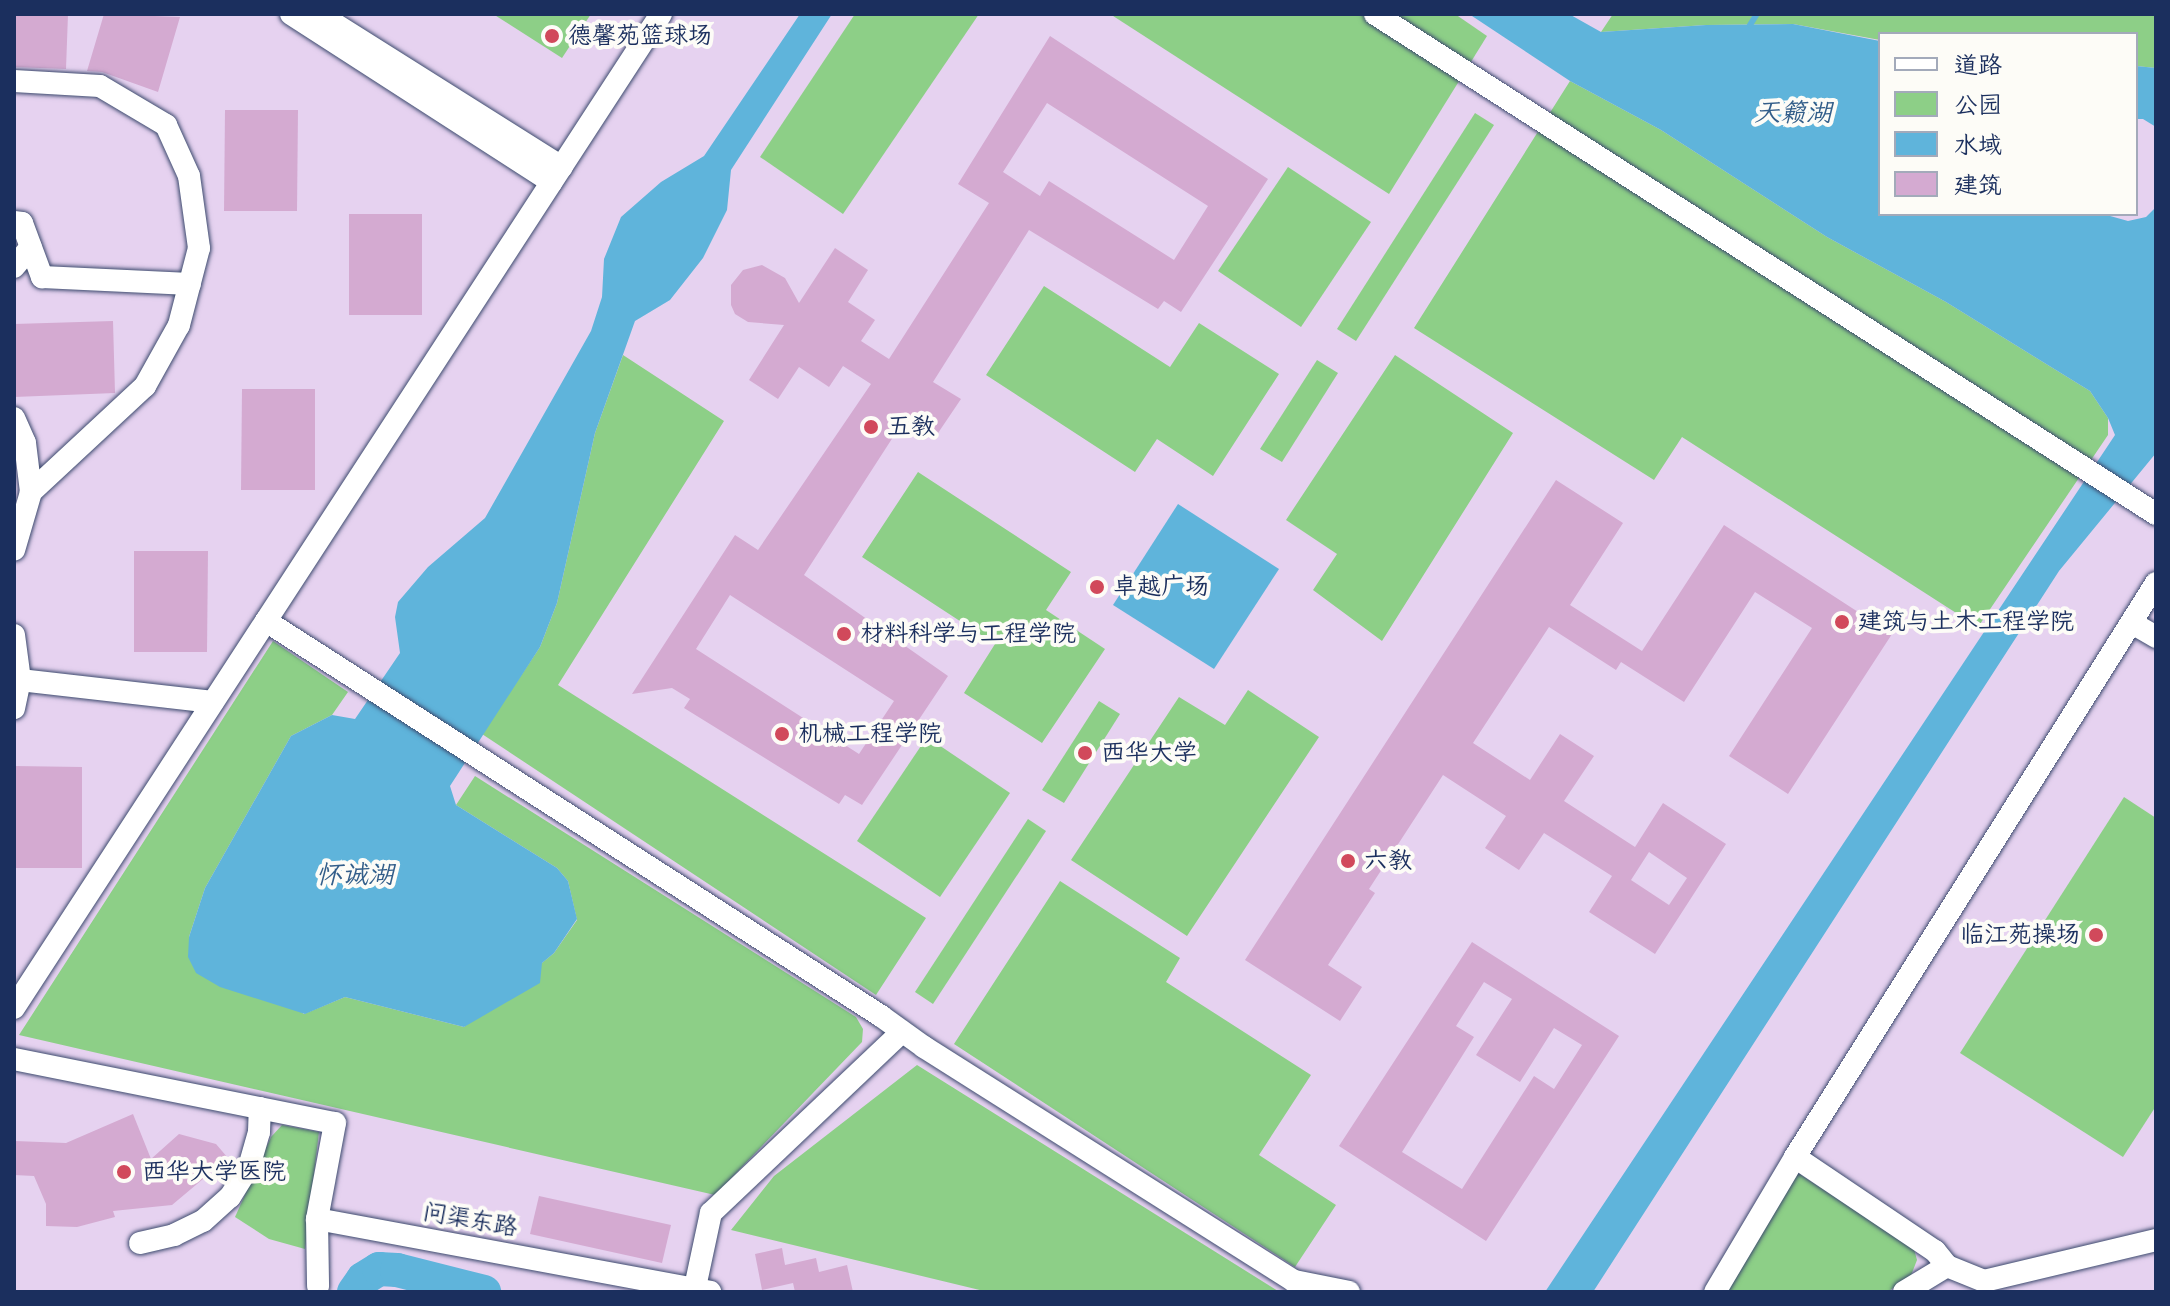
<!DOCTYPE html>
<meta charset="utf-8">
<style>
body{margin:0}
#map{position:relative;width:2170px;height:1306px;overflow:hidden;background:#f5e2c9;font-family:"Shantell Sans","LXGW WenKai TC",sans-serif}
div>[style]{position:absolute}
[style*='--x']{left:calc(var(--x)*1px);top:calc(var(--y)*1px);width:calc(var(--w)*1px);rotate:calc(var(--a)*1deg)}
.built>*{inset:0;background:#e6d2f0}
.green>*{inset:0;background:#8dcf87}
.water>*{inset:0;background:#5fb4db}
.stream>*{height:6px;margin:-3px;padding:0 3px;transform-origin:3px;border-radius:3px;background:#5fb4db}
.river>*{height:34px;margin:-17px;padding:0 17px;transform-origin:17px;border-radius:17px;background:#5fb4db}
.building>*{inset:0;background:#d4aad1}
.roads{filter:drop-shadow(0 0 2px #3c4a6e) drop-shadow(0 0 2px #3c4a6e)}
.street>*{height:22px;margin:-11px;padding:0 11px;transform-origin:11px;border-radius:11px;background:#fff}
.dots>*{width:22px;height:22px;translate:-50% -50%;box-sizing:border-box;border:4px solid #fdfcf7;border-radius:50%}
span{translate:-50% -50%;white-space:nowrap;text-align:center;line-height:1.15;-webkit-text-stroke:8px #fdfcf7;paint-order:stroke}
.poi-label{font-size:24px;color:#1b2f5e}
.left{translate:0 -50%;text-align:left}
.right{translate:-100% -50%;text-align:right}
.street-label{font-size:24px;color:#1b2f5e}
.water-label{font-size:26px;color:#335e8a;font-style:italic}
.frame{position:absolute;inset:0;border:16px solid #1b2f5e;pointer-events:none}
.legend{position:absolute;left:1878px;top:32px;width:260px;height:184px;box-sizing:border-box;background:#fdfcf7;border:2px solid #a3aaba;margin:0;padding:10px 14px;list-style:none;font-size:24px;color:#1b2f5e}
.legend li{display:flex;align-items:center;gap:16px;height:40px}
.legend b{width:40px;border:2px solid #a3aaba}
</style>
<div id="map">
<div class="built">
<i style="clip-path:polygon(evenodd,14px 14px,2156px 14px,2156px 1292px,14px 1292px,14px 14px,1880px 34px,2136px 34px,2136px 214px,1880px 214px,1880px 34px)"></i>
</div>
<div class="green">
<i style="clip-path:polygon(493px 14px,591px 14px,562px 58px)"></i>
<i style="clip-path:polygon(855px 14px,979px 14px,843px 214px,760px 157px)"></i>
<i style="clip-path:polygon(1110px 14px,1455px 14px,1487px 36px,1389px 194px)"></i>
<i style="clip-path:polygon(1613px 14px,2156px 14px,2156px 68px,2136px 66px,2136px 34px,1880px 34px,1880px 40px,1793px 24px,1706px 25px,1601px 32px)"></i>
<i style="clip-path:polygon(1570px 81px,1661px 130px,1827px 237px,1946px 302px,2090px 391px,2108px 418px,2108px 435px,1978px 627px,1682px 437px,1654px 480px,1414px 328px)"></i>
<i style="clip-path:polygon(1475px 113px,1494px 125px,1356px 341px,1337px 329px)"></i>
<i style="clip-path:polygon(1288px 167px,1371px 222px,1301px 327px,1218px 271px)"></i>
<i style="clip-path:polygon(1044px 286px,1170px 367px,1199px 323px,1279px 374px,1213px 476px,1157px 439px,1135px 472px,986px 375px)"></i>
<i style="clip-path:polygon(623px 355px,724px 421px,558px 685px,926px 918px,876px 995px,482px 734px,540px 647px,557px 603px,595px 433px)"></i>
<i style="clip-path:polygon(1395px 355px,1513px 433px,1382px 641px,1313px 590px,1337px 554px,1286px 520px)"></i>
<i style="clip-path:polygon(1317px 360px,1338px 373px,1282px 462px,1260px 449px)"></i>
<i style="clip-path:polygon(918px 472px,1071px 572px,1046px 610px,1105px 649px,1042px 743px,964px 693px,995px 644px,862px 557px)"></i>
<i style="clip-path:polygon(273px 641px,348px 692px,332px 715px,291px 736px,205px 888px,189px 937px,304px 1014px,345px 997px,464px 1027px,554px 953px,577px 920px,568px 881px,557px 868px,456px 805px,475px 776px,856px 1017px,863px 1029px,862px 1042px,715px 1195px,19px 1035px)"></i>
<i style="clip-path:polygon(1248px 690px,1319px 737px,1187px 936px,1071px 860px,1179px 697px,1225px 725px)"></i>
<i style="clip-path:polygon(1099px 701px,1120px 714px,1064px 803px,1042px 790px)"></i>
<i style="clip-path:polygon(927px 737px,1010px 793px,940px 897px,857px 841px)"></i>
<i style="clip-path:polygon(2124px 797px,2156px 818px,2156px 1106px,2123px 1157px,1960px 1053px)"></i>
<i style="clip-path:polygon(1028px 819px,1046px 831px,933px 1004px,915px 992px)"></i>
<i style="clip-path:polygon(1060px 881px,1180px 958px,1166px 982px,1311px 1075px,1259px 1155px,1336px 1205px,1295px 1267px,954px 1044px)"></i>
<i style="clip-path:polygon(917px 1065px,1278px 1291px,1285px 1292px,988px 1292px,731px 1230px,774px 1176px)"></i>
<i style="clip-path:polygon(282px 1125px,319px 1132px,305px 1249px,269px 1239px,235px 1217px,271px 1137px)"></i>
<i style="clip-path:polygon(1798px 1173px,1914px 1249px,1917px 1260px,1910px 1278px,1887px 1292px,1723px 1292px)"></i>
</div>
<div class="water">
<i style="clip-path:polygon(800px 14px,832px 14px,731px 170px,727px 210px,703px 258px,670px 300px,635px 321px,595px 433px,557px 603px,540px 647px,450px 786px,456px 805px,557px 868px,568px 881px,577px 919px,554px 953px,542px 963px,540px 983px,464px 1027px,345px 997px,305px 1014px,220px 987px,196px 973px,188px 957px,189px 937px,205px 888px,291px 736px,332px 715px,355px 719px,400px 653px,395px 617px,398px 602px,428px 567px,485px 518px,591px 331px,602px 297px,604px 259px,621px 217px,661px 182px,704px 156px)"></i>
<i style="clip-path:polygon(1469px 14px,1569px 14px,1601px 32px,1706px 25px,1793px 24px,1880px 41px,1880px 214px,2103px 214px,2128px 221px,2146px 217px,2156px 207px,2156px 453px,2059px 571px,1593px 1292px,1545px 1292px,2115px 435px,2108px 418px,2090px 391px,1946px 302px,1827px 237px,1661px 130px,1570px 81px)"></i>
<i style="clip-path:polygon(2136px 66px,2156px 68px,2156px 127px,2143px 119px,2136px 119px)"></i>
<i style="clip-path:polygon(1178px 504px,1279px 569px,1214px 669px,1113px 605px)"></i>
</div>
<div class="stream">
<i style="--x:1750;--y:25;--w:13;--a:-58"></i>
</div>
<div class="river">
<i style="--x:354;--y:1292;--w:16;--a:-55"></i>
<i style="--x:363;--y:1279;--w:19;--a:-32"></i>
<i style="--x:379;--y:1269;--w:18;--a:3"></i>
<i style="--x:397;--y:1270;--w:90;--a:14.2"></i>
</div>
<div class="building">
<i style="clip-path:polygon(14px 14px,68px 14px,66px 69px,14px 67px)"></i>
<i style="clip-path:polygon(104px 14px,180px 17px,158px 92px,102px 72px,87px 71px)"></i>
<i style="clip-path:polygon(evenodd,1050px 36px,1268px 179px,1181px 312px,1164px 301px,1158px 309px,1029px 230px,933px 382px,961px 399px,936px 436px,906px 417px,804px 575px,948px 676px,862px 805px,845px 795px,839px 804px,684px 708px,690px 699px,672px 688px,632px 694px,735px 535px,758px 550px,871px 384px,843px 366px,829px 387px,799px 367px,778px 399px,749px 380px,784px 325px,748px 322px,735px 314px,731px 305px,731px 285px,743px 270px,762px 265px,785px 278px,799px 303px,835px 248px,868px 270px,848px 302px,875px 320px,861px 341px,889px 359px,989px 203px,958px 184px,1050px 36px,1047px 103px,1208px 206px,1174px 260px,1049px 181px,1040px 196px,1003px 172px,1047px 103px,1050px 36px,730px 595px,894px 701px,859px 754px,696px 649px,730px 595px)"></i>
<i style="clip-path:polygon(225px 110px,298px 110px,297px 211px,224px 211px)"></i>
<i style="clip-path:polygon(349px 214px,422px 214px,422px 315px,349px 315px)"></i>
<i style="clip-path:polygon(113px 321px,115px 393px,14px 397px,14px 324px)"></i>
<i style="clip-path:polygon(242px 389px,315px 389px,315px 490px,241px 490px)"></i>
<i style="clip-path:polygon(evenodd,1556px 480px,1623px 523px,1570px 605px,1642px 651px,1724px 525px,1892px 634px,1788px 794px,1729px 756px,1812px 628px,1755px 592px,1684px 702px,1621px 662px,1616px 670px,1549px 627px,1473px 743px,1530px 780px,1560px 734px,1594px 756px,1564px 801px,1635px 847px,1663px 803px,1726px 844px,1655px 954px,1589px 912px,1612px 876px,1544px 833px,1519px 870px,1485px 848px,1506px 816px,1443px 775px,1369px 889px,1375px 893px,1328px 965px,1362px 987px,1340px 1021px,1245px 960px,1556px 480px,1649px 852px,1687px 878px,1669px 905px,1631px 880px,1649px 852px)"></i>
<i style="clip-path:polygon(134px 551px,208px 551px,207px 652px,134px 652px)"></i>
<i style="clip-path:polygon(14px 766px,82px 767px,82px 868px,14px 868px)"></i>
<i style="clip-path:polygon(evenodd,1472px 942px,1619px 1036px,1486px 1241px,1339px 1146px,1472px 942px,1484px 982px,1512px 999px,1476px 1055px,1520px 1082px,1554px 1028px,1582px 1045px,1554px 1089px,1534px 1076px,1462px 1189px,1402px 1152px,1474px 1037px,1456px 1026px,1484px 982px)"></i>
<i style="clip-path:polygon(133px 1114px,151px 1159px,179px 1134px,216px 1144px,228px 1158px,172px 1205px,113px 1211px,115px 1217px,77px 1227px,46px 1226px,46px 1204px,34px 1176px,14px 1175px,15px 1141px,66px 1143px)"></i>
<i style="clip-path:polygon(539px 1196px,671px 1225px,662px 1263px,530px 1234px)"></i>
<i style="clip-path:polygon(782px 1248px,785px 1265px,816px 1258px,819px 1272px,847px 1265px,853px 1292px,795px 1292px,793px 1283px,762px 1290px,755px 1254px)"></i>
</div>
<div class="roads">
<div class="street">
<i style="--x:291;--y:14;--w:310;--a:32.8"></i>
<i style="--x:319;--y:14;--w:287;--a:32.2"></i>
<i style="--x:1375;--y:14;--w:927;--a:32.63"></i>
<i style="--x:14;--y:81;--w:86;--a:3.3"></i>
<i style="--x:100;--y:86;--w:77;--a:30.6"></i>
<i style="--x:166;--y:125;--w:56;--a:65.7"></i>
<i style="--x:189;--y:176;--w:73;--a:82.1"></i>
<i style="--x:199;--y:248;--w:80;--a:104.6"></i>
<i style="--x:179;--y:325;--w:70;--a:119.1"></i>
<i style="--x:145;--y:386;--w:156;--a:137.1"></i>
<i style="--x:31;--y:492;--w:60;--a:106.3"></i>
<i style="--x:14;--y:222;--w:8;--a:7"></i>
<i style="--x:22;--y:223;--w:58;--a:69.7"></i>
<i style="--x:42;--y:277;--w:148;--a:2.7"></i>
<i style="--x:14;--y:267;--w:26;--a:-50"></i>
<i style="--x:14;--y:418;--w:27;--a:66"></i>
<i style="--x:25;--y:443;--w:49;--a:83"></i>
<i style="--x:266;--y:621;--w:731;--a:32.71"></i>
<i style="--x:881;--y:1016;--w:53;--a:35.8"></i>
<i style="--x:924;--y:1047;--w:438;--a:32.3"></i>
<i style="--x:1294;--y:1281;--w:56;--a:11.3"></i>
<i style="--x:2132;--y:623;--w:28;--a:30"></i>
<i style="--x:14;--y:635;--w:45;--a:82.4"></i>
<i style="--x:20;--y:680;--w:29;--a:102"></i>
<i style="--x:20;--y:680;--w:194;--a:6.5"></i>
<i style="--x:14;--y:1008;--w:1186;--a:-56.94"></i>
<i style="--x:14;--y:1059;--w:327;--a:11.3"></i>
<i style="--x:335;--y:1123;--w:98;--a:100.6"></i>
<i style="--x:317;--y:1219;--w:400;--a:10.5"></i>
<i style="--x:1795;--y:1157;--w:169;--a:33.9"></i>
<i style="--x:1935;--y:1251;--w:19;--a:51"></i>
<i style="--x:1947;--y:1266;--w:40;--a:22"></i>
<i style="--x:1984;--y:1281;--w:177;--a:-13.4"></i>
<i style="--x:317;--y:1219;--w:67;--a:89.1"></i>
<i style="--x:140;--y:1243;--w:35;--a:-13"></i>
<i style="--x:174;--y:1235;--w:32;--a:-26"></i>
<i style="--x:203;--y:1221;--w:36;--a:-42"></i>
<i style="--x:230;--y:1197;--w:36;--a:-58"></i>
<i style="--x:249;--y:1167;--w:36;--a:-74"></i>
<i style="--x:259;--y:1132;--w:24;--a:-88"></i>
<i style="--x:694;--y:1292;--w:81;--a:-77.9"></i>
<i style="--x:711;--y:1213;--w:263;--a:-43.5"></i>
<i style="--x:1715;--y:1292;--w:157;--a:-59.3"></i>
<i style="--x:1795;--y:1157;--w:678;--a:-57.83"></i>
<i style="--x:1904;--y:1292;--w:50;--a:-31.2"></i>
</div>
</div>
<div class="dots">
<i style="left:552px;top:36px;background:#d1495b"></i>
<i style="left:871px;top:427px;background:#d1495b"></i>
<i style="left:1097px;top:587px;background:#d1495b"></i>
<i style="left:1842px;top:622px;background:#d1495b"></i>
<i style="left:844px;top:634px;background:#d1495b"></i>
<i style="left:782px;top:734px;background:#d1495b"></i>
<i style="left:1085px;top:753px;background:#d1495b"></i>
<i style="left:1348px;top:861px;background:#d1495b"></i>
<i style="left:2096px;top:935px;background:#d1495b"></i>
<i style="left:124px;top:1172px;background:#d1495b"></i>
</div>
<div class="poi-label">
<span class="left" style="left:568px;top:36px">德馨苑篮球场</span>
<span class="left" style="left:887px;top:427px">五教</span>
<span class="left" style="left:1113px;top:587px">卓越广场</span>
<span class="left" style="left:1858px;top:622px">建筑与土木工程学院</span>
<span class="left" style="left:860px;top:634px">材料科学与工程学院</span>
<span class="left" style="left:798px;top:734px">机械工程学院</span>
<span class="left" style="left:1101px;top:753px">西华大学</span>
<span class="left" style="left:1364px;top:861px">六教</span>
<span class="right" style="left:2080px;top:935px">临江苑操场</span>
<span class="left" style="left:142px;top:1172px">西华大学医院</span>
</div>
<div class="street-label">
<span style="left:470px;top:1220px;rotate:10deg">问渠东路</span>
</div>
<div class="water-label">
<span style="left:1793px;top:112px">天籁湖</span>
<span style="left:355px;top:874px">怀诚湖</span>
</div>
<div class="frame"></div>
<ul class="legend">
<li><b style="height:10px;background:#fff"></b>道路</li>
<li><b style="height:22px;background:#8dcf87"></b>公园</li>
<li><b style="height:22px;background:#5fb4db"></b>水域</li>
<li><b style="height:22px;background:#d4aad1"></b>建筑</li>
</ul>
</div>
